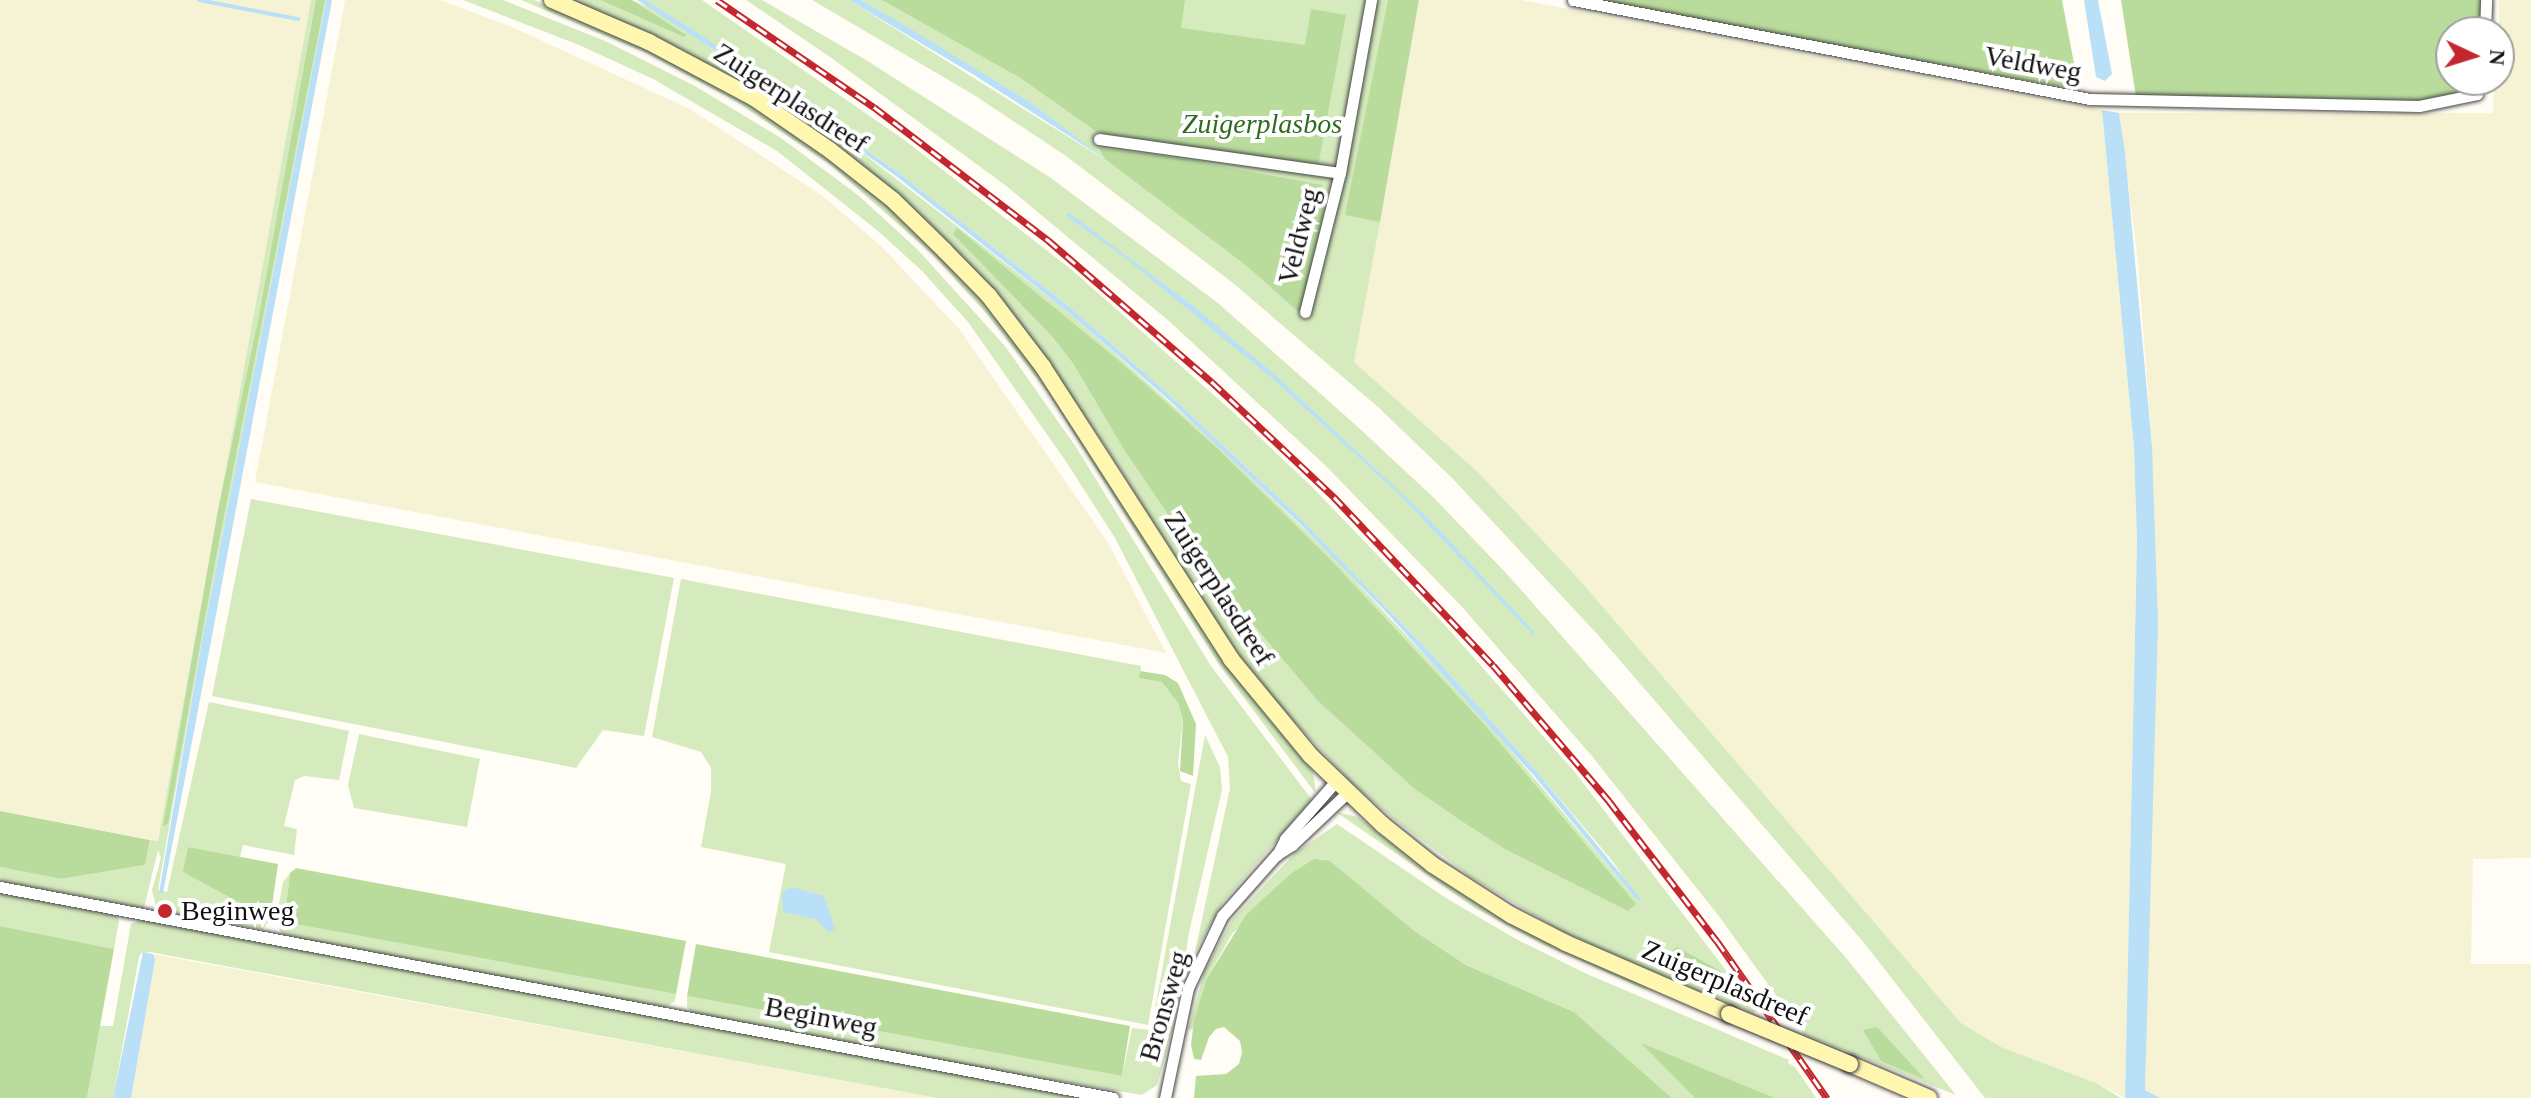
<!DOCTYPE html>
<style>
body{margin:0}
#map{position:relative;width:2531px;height:1098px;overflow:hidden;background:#fffdf5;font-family:Georgia,serif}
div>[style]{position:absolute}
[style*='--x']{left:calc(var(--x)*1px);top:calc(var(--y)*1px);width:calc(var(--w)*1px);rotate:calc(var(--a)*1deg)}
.farmland>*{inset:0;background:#f6f3d4}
.green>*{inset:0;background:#d5ebbd}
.forest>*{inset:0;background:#b9dc9c}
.water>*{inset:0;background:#b9e0f7}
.stream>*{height:4px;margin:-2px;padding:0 2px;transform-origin:2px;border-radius:2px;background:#b9e0f7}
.roads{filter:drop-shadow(0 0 2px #444) drop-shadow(0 0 2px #444)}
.street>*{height:11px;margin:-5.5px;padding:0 5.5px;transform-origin:5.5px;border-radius:5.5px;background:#fff}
.secondary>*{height:16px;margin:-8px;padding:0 8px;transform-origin:8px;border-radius:8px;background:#fff6b0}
.rail>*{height:7px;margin-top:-3.5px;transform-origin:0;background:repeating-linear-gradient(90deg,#fff 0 12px,#c4262e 0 24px);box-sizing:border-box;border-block:2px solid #c4262e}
.bridges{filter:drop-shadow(0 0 2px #333) drop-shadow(0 0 2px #333)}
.secondary-bridge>*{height:16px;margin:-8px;padding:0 8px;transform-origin:8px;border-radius:8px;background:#fff6b0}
.dots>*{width:22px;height:22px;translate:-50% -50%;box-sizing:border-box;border:4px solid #fff;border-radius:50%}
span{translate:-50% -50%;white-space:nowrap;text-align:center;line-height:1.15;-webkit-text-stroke:8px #fff;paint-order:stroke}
.street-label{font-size:28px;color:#111}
.park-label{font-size:28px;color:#2f6b1f;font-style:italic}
.poi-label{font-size:28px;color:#111}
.left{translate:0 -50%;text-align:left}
.north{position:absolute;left:2435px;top:16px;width:80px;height:80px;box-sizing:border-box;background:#fff;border:2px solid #a0a0a0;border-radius:50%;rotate:94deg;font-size:22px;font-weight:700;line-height:32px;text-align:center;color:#111}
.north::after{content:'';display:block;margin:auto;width:28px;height:36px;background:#c4262e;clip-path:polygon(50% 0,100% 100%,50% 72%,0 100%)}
</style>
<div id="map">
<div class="farmland">
<i style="clip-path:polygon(0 0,311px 0,158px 841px,0 811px)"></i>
<i style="clip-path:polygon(345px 0,440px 0,512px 27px,690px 109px,823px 196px,883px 248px,960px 330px,1107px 541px,1166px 653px,255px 482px)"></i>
<i style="clip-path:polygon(1419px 0,1521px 0,2102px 110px,2134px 448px,2137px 541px,2125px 1098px,2096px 1083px,2001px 1047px,1961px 1023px,1577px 577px,1479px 473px,1354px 362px)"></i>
<i style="clip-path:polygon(2499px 0,2531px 0,2531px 858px,2473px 859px,2471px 964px,2531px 964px,2531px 1098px,2160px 1098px,2145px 1091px,2152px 446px,2138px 262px,2119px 113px,2493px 113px,2494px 80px,2499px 80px)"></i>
<i style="clip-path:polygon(153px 954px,937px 1098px,131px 1098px,155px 960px)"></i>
</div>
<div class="green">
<i style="clip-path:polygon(311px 0,326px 0,201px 646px,158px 890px,167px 892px,209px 702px,349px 731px,339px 780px,304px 776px,295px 780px,284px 826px,297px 829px,294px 855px,243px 845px,240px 857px,188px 847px,270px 919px,263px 930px,157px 911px,152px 890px,161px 858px,158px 850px,144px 908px,0 881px,0 867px,61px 879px,145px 865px,150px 840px,158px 841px)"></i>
<i style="clip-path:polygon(463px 0,503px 0,605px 41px,695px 86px,781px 138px,858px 195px,918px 250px,1005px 346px,1076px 447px,1211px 666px,1312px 800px,1223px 902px,1195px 952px,1230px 788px,1228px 757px,1115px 538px,1065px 460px,968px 322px,922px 271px,878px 231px,777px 151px,653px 79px,579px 45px)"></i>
<i style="clip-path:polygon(521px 0,534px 0,627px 39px,738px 97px,784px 126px,896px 212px,969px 286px,1026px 355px,1234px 676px,1313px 772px,1316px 794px,1218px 663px,1048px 393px,986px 313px,932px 254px,832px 166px,737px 102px,646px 53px)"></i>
<i style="clip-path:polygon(572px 0,600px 0,685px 37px,686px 34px,632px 0,655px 10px,842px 137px,1068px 312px,1210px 438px,1333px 557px,1485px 720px,1638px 901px,1614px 863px,1539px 774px,1436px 659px,1303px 521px,1173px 398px,1071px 308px,899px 173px,788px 94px,646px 0,702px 0,903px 139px,1072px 270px,1233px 412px,1312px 487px,1444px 624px,1574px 771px,1757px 1011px,1753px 1013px,1714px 996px,1712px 999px,1563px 932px,1471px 877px,1395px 820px,1351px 782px,1248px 672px,1108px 450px,1040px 350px,860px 164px,793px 115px,720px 70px)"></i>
<i style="clip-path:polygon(746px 0,762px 0,866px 60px,1051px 178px,1218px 303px,1359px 428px,1434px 498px,1507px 574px,1847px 959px,1956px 1095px,1804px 1034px,1718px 915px,1591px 755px,1463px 608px,1327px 467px,1169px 321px,1005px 185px,830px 57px)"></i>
<i style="clip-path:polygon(812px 0,849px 0,1104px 159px,1033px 104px,861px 0,1394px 0,1377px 221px,1380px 222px,1354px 362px,1479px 473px,1577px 577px,1961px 1023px,2001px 1047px,2096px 1083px,2121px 1098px,1985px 1098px,1865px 944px,1598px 635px,1453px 479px,1378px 407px,1233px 283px,1066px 156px,974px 95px)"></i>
<i style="clip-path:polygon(251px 499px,674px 578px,644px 736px,603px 730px,576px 768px,212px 696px)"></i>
<i style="clip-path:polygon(681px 579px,1141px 666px,1140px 678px,1162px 682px,1178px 703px,1183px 720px,1178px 763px,1181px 781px,1191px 784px,1148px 1025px,769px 952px,786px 864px,701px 847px,711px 792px,711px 768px,701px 752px,652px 737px)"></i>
<i style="clip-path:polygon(359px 734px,480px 759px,467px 827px,354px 808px,348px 785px)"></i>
<i style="clip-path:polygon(1205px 735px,1220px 767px,1222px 790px,1188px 937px,1183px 984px,1163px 1065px,1157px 1085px,1142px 1095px,941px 1061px,694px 1014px,687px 1007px,687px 996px,1122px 1076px,1132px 1028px,1151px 1030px)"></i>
<i style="clip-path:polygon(1336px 812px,1358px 817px,1429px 873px,1482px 906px,1647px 986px,1646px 990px,1542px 944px,1475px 908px)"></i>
<i style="clip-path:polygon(1337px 824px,1446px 898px,1516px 939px,1587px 974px,1789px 1060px,1788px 1063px,1795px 1067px,1816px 1098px,1672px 1098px,1574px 1012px,1466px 965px,1413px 930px,1320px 859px,1290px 874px,1232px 934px,1207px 978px,1193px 1029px,1188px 1030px,1205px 970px,1232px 920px,1295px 853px)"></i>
<i style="clip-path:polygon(290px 873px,284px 922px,676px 994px,675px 1001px,664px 1008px,287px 936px,281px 933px,276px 920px,283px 882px)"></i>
<i style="clip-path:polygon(0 893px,116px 915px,119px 921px,114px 949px,0 926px)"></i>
<i style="clip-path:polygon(141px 920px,732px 1031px,1085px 1098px,937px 1098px,150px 952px,141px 953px,139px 957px,113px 1098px,87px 1098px,100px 1026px,113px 1026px,131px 924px)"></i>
</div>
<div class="forest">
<i style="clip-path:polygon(316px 0,325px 0,215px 562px,168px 824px,163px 826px,218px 510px,259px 316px)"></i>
<i style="clip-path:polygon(600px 0,632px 0,687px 35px,684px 37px)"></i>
<i style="clip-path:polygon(882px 0,1185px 0,1181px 28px,1305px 45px,1311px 9px,1346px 15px,1318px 167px,1097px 132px,1019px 77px)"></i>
<i style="clip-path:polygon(1388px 0,1419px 0,1380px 222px,1345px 215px)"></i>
<i style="clip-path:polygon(1589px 0,2062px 0,2079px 90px,2052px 85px)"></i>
<i style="clip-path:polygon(2121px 0,2484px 0,2484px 32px,2451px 32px,2451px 80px,2478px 80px,2465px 97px,2450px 103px,2136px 97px)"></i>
<i style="clip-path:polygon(1099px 148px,1178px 158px,1322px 185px,1325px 205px,1304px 317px,1247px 266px,1105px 159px)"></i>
<i style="clip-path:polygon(957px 228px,1117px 359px,1217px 448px,1330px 559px,1483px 723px,1636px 904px,1628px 911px,1505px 849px,1463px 822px,1415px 789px,1318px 701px,1200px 561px,1125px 451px,1073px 363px,1051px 335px,953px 234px)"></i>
<i style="clip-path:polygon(1140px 671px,1165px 675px,1178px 683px,1196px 724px,1193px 776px,1180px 771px,1183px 720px,1178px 703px,1162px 682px,1139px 678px)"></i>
<i style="clip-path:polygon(0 811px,150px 840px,145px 865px,61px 879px,0 867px)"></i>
<i style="clip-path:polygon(188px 847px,278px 864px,270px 919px,183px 872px)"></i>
<i style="clip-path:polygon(1314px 859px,1330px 861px,1413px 930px,1466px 965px,1574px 1012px,1672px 1098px,1194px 1098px,1196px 1076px,1226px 1074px,1239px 1064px,1242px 1052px,1240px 1041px,1224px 1027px,1216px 1029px,1209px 1037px,1201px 1060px,1194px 1059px,1191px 1045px,1194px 1020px,1207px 978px,1246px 915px,1290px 874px)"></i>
<i style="clip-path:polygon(296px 868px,686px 941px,676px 994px,284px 922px,290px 873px)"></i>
<i style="clip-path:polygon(0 926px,114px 949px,87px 1098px,0 1098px)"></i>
<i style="clip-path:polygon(696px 944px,1130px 1026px,1122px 1076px,687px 996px)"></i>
<i style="clip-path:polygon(1677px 947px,1722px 972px,1744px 1005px,1692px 977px,1673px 950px)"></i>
<i style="clip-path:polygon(1877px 1027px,1924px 1078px,1924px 1079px,1881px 1061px,1863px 1030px)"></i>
<i style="clip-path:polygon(1641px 1043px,1772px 1097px,1773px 1098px,1695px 1098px)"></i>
</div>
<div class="water">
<i style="clip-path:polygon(326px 0,332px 0,195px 726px,163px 893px,159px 893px,201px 646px)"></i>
<i style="clip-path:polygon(637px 0,646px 0,727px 52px,899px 173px,1071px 308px,1173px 398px,1303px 521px,1436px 659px,1539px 774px,1641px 899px,1637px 900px,1535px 777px,1388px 614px,1300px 524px,1170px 401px,1068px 312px,896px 176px,756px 77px)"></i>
<i style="clip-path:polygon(849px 0,861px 0,901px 23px,1033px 104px,1105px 159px,974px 75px)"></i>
<i style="clip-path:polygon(2084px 0,2098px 0,2112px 74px,2105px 81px,2096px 77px)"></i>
<i style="clip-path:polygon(2102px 110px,2119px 113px,2125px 152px,2152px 446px,2158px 623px,2145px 1090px,2160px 1098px,2125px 1098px,2137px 541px,2134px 448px)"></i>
<i style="clip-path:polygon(1068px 212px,1193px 306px,1274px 374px,1429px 519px,1535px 633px,1533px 635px,1400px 495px,1274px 380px,1124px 257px,1073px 221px,1066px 215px)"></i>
<i style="clip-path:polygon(791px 887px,824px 896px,835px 929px,829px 932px,815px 919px,783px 912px,782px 893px)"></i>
<i style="clip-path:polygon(143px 952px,153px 954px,155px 960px,131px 1098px,113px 1098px)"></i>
</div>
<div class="stream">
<i style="--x:199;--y:0;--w:101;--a:10.9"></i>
</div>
<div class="roads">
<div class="street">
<i style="--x:1573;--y:0;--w:526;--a:10.84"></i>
<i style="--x:2090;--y:99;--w:329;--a:1.2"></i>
<i style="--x:2419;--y:106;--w:59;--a:-11.7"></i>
<i style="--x:2477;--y:94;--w:14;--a:-82"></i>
<i style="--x:2485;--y:32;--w:32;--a:-88"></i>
<i style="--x:1099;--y:139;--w:243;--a:8"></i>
<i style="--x:1305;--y:312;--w:143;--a:-75.9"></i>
<i style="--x:1340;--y:173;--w:176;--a:-79.8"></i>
<i style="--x:1277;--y:855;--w:18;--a:-63"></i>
<i style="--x:1285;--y:839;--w:77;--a:-48.7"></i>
<i style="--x:0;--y:887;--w:1133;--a:10.73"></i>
<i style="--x:1165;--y:1098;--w:112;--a:-78.2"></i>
<i style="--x:1188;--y:988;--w:80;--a:-64.7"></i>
<i style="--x:1222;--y:916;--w:81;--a:-48.5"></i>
<i style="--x:1276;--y:855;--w:19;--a:-32"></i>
<i style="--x:1292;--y:845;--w:77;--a:-43.4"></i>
</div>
<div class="secondary">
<i style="--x:552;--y:0;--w:106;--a:23.4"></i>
<i style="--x:649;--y:42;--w:119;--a:28.1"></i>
<i style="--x:754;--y:98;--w:93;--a:34.5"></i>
<i style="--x:831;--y:151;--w:79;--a:38.3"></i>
<i style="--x:893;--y:200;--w:73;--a:44.4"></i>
<i style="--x:945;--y:251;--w:63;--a:45.6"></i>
<i style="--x:989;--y:296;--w:89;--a:52.7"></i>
<i style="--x:1043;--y:367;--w:347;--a:57.2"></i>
<i style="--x:1231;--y:659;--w:124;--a:50.5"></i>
<i style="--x:1310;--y:755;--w:101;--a:43.8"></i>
<i style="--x:1383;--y:825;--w:64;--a:38.7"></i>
<i style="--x:1433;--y:865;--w:93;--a:32.7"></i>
<i style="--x:1511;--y:915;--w:62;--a:27"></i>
<i style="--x:1566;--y:943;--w:178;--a:23.5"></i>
<i style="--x:1850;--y:1064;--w:86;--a:23.3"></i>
</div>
</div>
<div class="rail">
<i style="--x:717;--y:0;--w:190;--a:34.3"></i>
<i style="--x:874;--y:107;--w:219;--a:37.4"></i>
<i style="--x:1048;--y:240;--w:217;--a:40.9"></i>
<i style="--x:1212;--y:382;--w:168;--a:43.3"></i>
<i style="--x:1334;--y:497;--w:231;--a:46.6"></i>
<i style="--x:1493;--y:665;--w:179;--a:49.5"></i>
<i style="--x:1609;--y:801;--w:177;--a:52.4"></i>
<i style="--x:1717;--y:941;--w:192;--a:55"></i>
</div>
<div class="bridges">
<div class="secondary-bridge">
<i style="--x:1729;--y:1014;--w:131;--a:22.5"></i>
</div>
</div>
<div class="dots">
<i style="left:165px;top:911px;background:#c4262e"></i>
</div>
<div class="street-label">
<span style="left:2033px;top:64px;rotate:10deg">Veldweg</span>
<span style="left:791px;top:98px;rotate:33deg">Zuigerplasdreef</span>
<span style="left:1299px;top:236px;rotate:-76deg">Veldweg</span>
<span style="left:1219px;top:588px;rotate:57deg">Zuigerplasdreef</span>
<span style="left:1725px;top:983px;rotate:23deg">Zuigerplasdreef</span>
<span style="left:1164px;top:1006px;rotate:-74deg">Bronsweg</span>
<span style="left:821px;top:1017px;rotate:11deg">Beginweg</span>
</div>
<div class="park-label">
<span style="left:1262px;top:124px">Zuigerplasbos</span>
</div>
<div class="poi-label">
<span class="left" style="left:181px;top:911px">Beginweg</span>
</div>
<div class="north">N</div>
</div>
